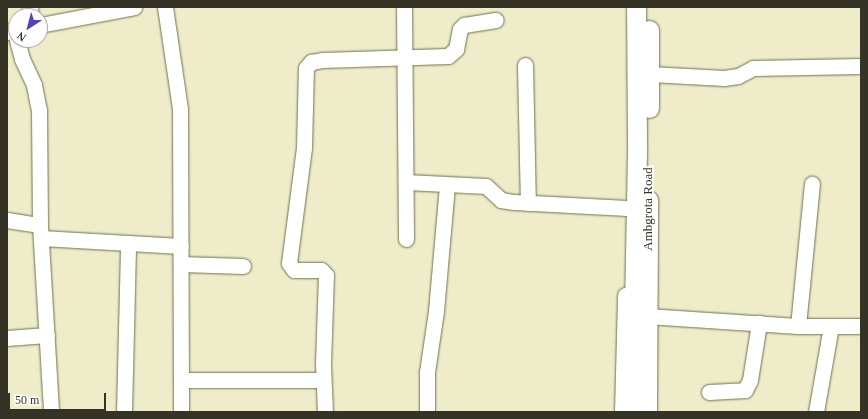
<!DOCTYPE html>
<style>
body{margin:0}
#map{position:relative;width:868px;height:419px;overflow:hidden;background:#efedc9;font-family:Georgia,serif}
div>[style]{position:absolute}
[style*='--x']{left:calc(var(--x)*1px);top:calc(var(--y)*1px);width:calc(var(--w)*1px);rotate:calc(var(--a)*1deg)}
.roads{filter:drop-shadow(0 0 1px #716f4f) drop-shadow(0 0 1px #716f4f)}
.minor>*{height:15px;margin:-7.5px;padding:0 7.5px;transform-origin:7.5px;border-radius:7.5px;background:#fff}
.major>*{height:19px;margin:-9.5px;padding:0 9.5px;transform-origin:9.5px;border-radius:9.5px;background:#fff}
span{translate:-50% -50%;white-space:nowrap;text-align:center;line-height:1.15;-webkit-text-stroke:4px #fff;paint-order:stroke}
.street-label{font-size:13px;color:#343325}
.frame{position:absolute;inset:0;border:8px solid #343325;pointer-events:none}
.north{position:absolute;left:8px;top:8px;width:40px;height:40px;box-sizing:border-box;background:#fff;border:1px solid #aeada8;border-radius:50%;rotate:216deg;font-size:11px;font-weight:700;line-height:16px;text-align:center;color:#343325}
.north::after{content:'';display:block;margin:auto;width:14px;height:18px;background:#5643bb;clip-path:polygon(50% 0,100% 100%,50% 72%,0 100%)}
.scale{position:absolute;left:8px;top:393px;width:98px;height:18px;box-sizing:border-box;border:2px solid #343325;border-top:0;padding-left:5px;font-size:12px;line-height:14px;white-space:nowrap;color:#343325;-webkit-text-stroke:3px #fff;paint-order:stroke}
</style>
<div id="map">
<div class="roads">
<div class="minor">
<i style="--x:30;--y:7;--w:9;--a:84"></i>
<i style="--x:165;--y:7;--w:103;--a:81.6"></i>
<i style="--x:180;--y:109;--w:303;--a:89.8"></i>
<i style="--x:404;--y:7;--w:232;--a:89.5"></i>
<i style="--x:40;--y:25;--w:96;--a:-10.8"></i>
<i style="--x:7;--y:32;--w:9;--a:-13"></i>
<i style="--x:17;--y:40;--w:20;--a:75"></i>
<i style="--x:22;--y:59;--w:29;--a:65"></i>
<i style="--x:34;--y:85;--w:25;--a:79"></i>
<i style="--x:39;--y:110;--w:115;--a:89.5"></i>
<i style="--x:40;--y:225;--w:187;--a:86.6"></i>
<i style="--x:525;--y:65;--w:138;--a:88.8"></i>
<i style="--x:650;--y:74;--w:74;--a:3.1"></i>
<i style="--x:724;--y:78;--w:14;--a:-8"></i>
<i style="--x:738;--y:76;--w:17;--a:-28"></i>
<i style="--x:753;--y:68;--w:108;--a:-1.1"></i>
<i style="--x:406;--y:182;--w:80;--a:2.9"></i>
<i style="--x:486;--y:186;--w:21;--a:43"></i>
<i style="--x:501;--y:200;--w:13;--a:9"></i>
<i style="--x:514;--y:202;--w:113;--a:3"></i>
<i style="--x:7;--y:220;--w:33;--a:9"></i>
<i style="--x:41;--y:238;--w:140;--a:3.3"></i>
<i style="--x:181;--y:264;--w:62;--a:1.8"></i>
<i style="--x:647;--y:316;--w:151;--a:3.8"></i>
<i style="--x:798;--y:326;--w:63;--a:0"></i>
<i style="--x:798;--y:326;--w:143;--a:-84.4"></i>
<i style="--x:7;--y:338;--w:40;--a:-4.3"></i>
<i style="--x:181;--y:380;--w:142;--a:0"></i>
<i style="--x:709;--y:392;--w:36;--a:-3"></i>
<i style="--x:745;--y:390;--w:11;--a:-63"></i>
<i style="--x:750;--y:380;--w:58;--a:-81"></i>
<i style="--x:124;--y:412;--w:169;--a:-88.6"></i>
<i style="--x:325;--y:412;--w:48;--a:-92.4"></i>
<i style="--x:323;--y:364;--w:89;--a:-88.1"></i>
<i style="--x:326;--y:275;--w:7;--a:-135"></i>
<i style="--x:321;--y:270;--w:27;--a:180"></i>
<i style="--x:294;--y:270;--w:9;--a:-126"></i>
<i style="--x:289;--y:263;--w:116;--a:-82.6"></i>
<i style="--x:304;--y:148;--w:80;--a:-88.6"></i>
<i style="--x:306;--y:68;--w:8;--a:-50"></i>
<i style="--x:311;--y:62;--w:11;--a:-10"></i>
<i style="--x:322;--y:60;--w:126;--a:-1.8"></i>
<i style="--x:448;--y:56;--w:11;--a:-41"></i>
<i style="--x:456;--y:49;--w:20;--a:-79"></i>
<i style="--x:460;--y:29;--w:6;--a:-45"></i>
<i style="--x:464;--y:25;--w:32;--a:-9"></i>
<i style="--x:427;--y:412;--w:40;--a:-90"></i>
<i style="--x:427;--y:372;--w:62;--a:-81.6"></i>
<i style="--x:436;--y:311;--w:127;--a:-85"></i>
<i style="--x:622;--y:412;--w:117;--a:-88.5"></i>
<i style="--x:816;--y:412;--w:87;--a:-80.1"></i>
</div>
<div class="major">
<i style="--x:649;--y:30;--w:78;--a:90"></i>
<i style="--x:632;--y:412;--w:269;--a:-88.9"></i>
<i style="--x:637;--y:143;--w:136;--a:-90.4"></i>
<i style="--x:647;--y:412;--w:212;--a:-89.7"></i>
</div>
</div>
<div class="street-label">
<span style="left:648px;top:209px;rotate:-90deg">Ambgrota Road</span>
</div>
<div class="frame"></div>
<div class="north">N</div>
<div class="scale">50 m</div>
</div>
